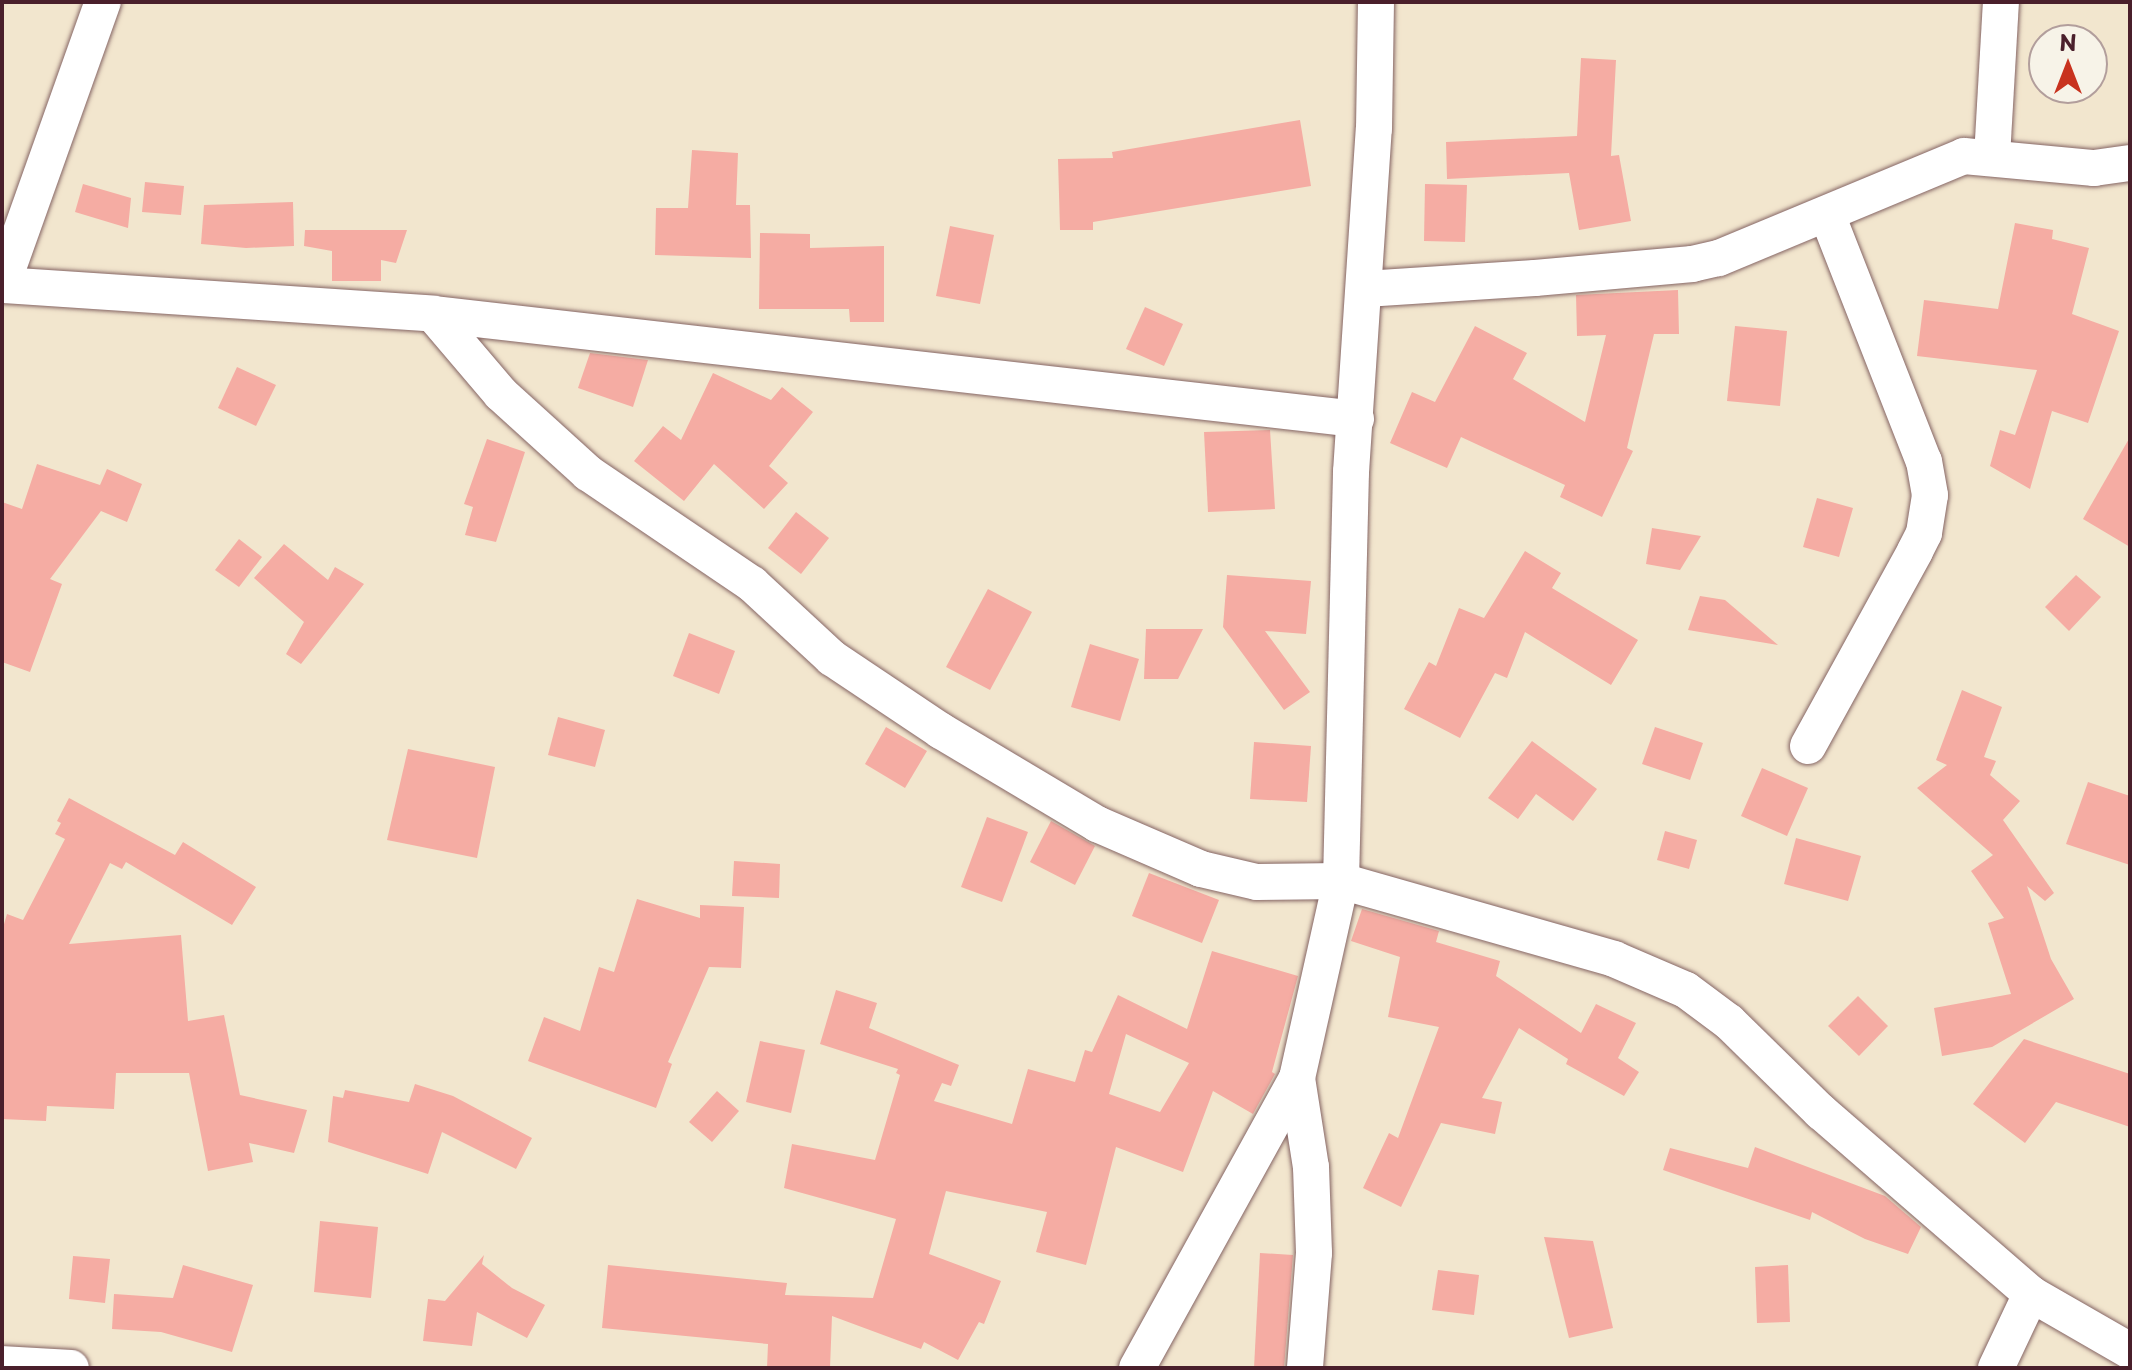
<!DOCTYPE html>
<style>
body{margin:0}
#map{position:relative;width:2132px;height:1370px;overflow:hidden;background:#f2e6ce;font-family:"Playpen Sans",sans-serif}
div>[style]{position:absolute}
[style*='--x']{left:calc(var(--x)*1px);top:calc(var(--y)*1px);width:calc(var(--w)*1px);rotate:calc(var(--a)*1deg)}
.building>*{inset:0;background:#f5aca3}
.roads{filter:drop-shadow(0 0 2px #856564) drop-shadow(0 0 2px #856564)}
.street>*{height:36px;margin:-18px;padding:0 18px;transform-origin:18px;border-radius:18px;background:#fff}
span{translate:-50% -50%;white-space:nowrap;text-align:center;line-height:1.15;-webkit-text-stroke:6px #f7f3e8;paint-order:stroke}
.frame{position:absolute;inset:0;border:4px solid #4a1f2b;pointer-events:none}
.north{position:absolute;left:2028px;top:24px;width:80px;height:80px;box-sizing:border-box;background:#f7f3e8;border:2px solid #b29e9c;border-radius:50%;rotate:0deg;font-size:22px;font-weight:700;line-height:32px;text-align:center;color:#4a1f2b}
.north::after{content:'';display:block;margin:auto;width:28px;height:36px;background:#c8321e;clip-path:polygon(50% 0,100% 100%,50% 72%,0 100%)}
</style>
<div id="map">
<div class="building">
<i style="clip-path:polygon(1581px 58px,1616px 60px,1611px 156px,1619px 155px,1631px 221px,1579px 230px,1569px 173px,1447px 179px,1446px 142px,1577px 136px)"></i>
<i style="clip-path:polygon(1300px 120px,1311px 186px,1093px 222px,1093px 230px,1060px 230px,1058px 159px,1113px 158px,1112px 152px)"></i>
<i style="clip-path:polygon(692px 150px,738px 153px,736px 205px,750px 205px,751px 258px,655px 255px,656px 208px,688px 208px)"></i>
<i style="clip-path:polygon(145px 182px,184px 186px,181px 215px,142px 212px)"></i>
<i style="clip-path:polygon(83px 184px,131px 198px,128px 228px,75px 212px)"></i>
<i style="clip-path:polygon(1425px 184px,1467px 185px,1465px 242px,1424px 241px)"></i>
<i style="clip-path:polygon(293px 202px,294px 246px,246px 248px,201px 244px,204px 205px)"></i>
<i style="clip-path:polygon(2015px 223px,2053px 230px,2052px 239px,2089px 248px,2072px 314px,2119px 331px,2088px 423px,2052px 411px,2030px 489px,1990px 466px,2000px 430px,2015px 435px,2037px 370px,1917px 356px,1924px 300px,1998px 309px)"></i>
<i style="clip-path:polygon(950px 226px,994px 235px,980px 304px,936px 296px)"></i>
<i style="clip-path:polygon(305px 230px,407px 230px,396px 263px,381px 260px,381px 281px,332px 281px,332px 251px,304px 246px)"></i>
<i style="clip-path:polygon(760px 233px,810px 234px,810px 248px,884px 246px,884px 322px,850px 322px,849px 309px,759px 309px)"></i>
<i style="clip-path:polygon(1678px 290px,1679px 334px,1654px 334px,1627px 448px,1633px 451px,1602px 517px,1560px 497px,1565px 485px,1461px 437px,1447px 468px,1390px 443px,1412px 392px,1435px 402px,1475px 326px,1527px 353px,1513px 379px,1585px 422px,1606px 335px,1577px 336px,1576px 295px)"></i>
<i style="clip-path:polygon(1145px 307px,1183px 324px,1164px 366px,1126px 349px)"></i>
<i style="clip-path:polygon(1735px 326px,1787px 331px,1780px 406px,1727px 401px)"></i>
<i style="clip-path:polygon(590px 353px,648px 360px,633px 407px,578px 388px)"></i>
<i style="clip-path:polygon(237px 367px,276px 385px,256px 426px,218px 408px)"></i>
<i style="clip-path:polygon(713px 373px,771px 400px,782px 387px,813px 412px,769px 466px,788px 483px,764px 509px,714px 464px,684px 501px,634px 461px,663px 426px,681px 440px)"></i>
<i style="clip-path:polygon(1270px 430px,1275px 509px,1208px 512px,1204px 432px)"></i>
<i style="clip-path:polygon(2130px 437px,2130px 547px,2083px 519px)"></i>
<i style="clip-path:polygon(487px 439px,525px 452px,496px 542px,465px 535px,473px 507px,464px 504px)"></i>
<i style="clip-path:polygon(37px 464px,100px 485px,107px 469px,142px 484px,127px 522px,101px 511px,50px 579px,62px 584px,30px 672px,2px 662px,2px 502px,22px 509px)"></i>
<i style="clip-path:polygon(1817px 498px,1853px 508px,1839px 557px,1803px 547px)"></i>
<i style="clip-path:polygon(796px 512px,829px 538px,801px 574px,768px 548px)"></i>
<i style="clip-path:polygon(1652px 528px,1701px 536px,1680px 570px,1646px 564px)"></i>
<i style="clip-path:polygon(239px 539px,262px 557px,239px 587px,215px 570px)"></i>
<i style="clip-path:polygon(284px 544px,328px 580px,335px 567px,364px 584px,301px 664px,286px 654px,304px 622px,254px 578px)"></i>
<i style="clip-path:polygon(1525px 551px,1561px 573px,1552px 588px,1638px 640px,1611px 685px,1525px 632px,1507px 678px,1495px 673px,1460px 738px,1404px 709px,1429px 662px,1436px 666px,1459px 608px,1484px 618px)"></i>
<i style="clip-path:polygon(1227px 575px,1311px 581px,1306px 634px,1265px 631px,1310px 692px,1284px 710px,1223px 627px)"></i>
<i style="clip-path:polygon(2076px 575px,2101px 597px,2069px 631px,2045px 607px)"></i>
<i style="clip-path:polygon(988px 589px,1032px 612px,990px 690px,946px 667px)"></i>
<i style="clip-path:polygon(1700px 596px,1725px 600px,1778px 645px,1688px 630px)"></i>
<i style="clip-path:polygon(1146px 629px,1203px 629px,1178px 679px,1144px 679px)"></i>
<i style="clip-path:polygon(689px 633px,735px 651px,719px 694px,673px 676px)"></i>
<i style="clip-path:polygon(1090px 644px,1139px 659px,1120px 721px,1071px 707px)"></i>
<i style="clip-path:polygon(1962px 690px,2002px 707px,1984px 757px,1996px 761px,1990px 775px,2020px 801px,2003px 820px,2054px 893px,2045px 901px,2027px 886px,2051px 959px,2074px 999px,1992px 1047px,1942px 1056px,1934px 1008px,2011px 994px,1988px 923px,2004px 918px,1971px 871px,1993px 855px,1917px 788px,1947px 765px,1936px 760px)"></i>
<i style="clip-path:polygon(558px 717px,605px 730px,595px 767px,548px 755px)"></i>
<i style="clip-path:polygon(886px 727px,927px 751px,905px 788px,865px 764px)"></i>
<i style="clip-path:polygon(1655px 727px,1703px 743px,1690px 780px,1642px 764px)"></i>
<i style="clip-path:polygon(1532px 741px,1597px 789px,1573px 821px,1536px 794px,1518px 819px,1488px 798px)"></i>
<i style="clip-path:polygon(1254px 742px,1311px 746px,1307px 802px,1250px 799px)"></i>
<i style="clip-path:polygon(408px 749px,495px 767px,477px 858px,387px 840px)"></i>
<i style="clip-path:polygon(1762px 768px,1808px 788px,1787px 836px,1741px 816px)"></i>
<i style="clip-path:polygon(2088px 782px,2130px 796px,2130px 865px,2066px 844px)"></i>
<i style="clip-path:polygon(69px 798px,175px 855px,183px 842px,256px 887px,232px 925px,126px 862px,122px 869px,110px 863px,69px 944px,181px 935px,188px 1021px,224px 1015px,240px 1095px,307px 1110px,294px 1153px,249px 1143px,253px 1162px,208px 1171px,189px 1073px,116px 1073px,114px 1109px,47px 1106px,46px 1121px,2px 1119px,2px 931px,7px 914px,23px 920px,65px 839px,55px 834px,61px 823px,57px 821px)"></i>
<i style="clip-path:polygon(987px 817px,1028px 832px,1002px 902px,961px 887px)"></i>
<i style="clip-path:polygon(1051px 821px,1095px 846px,1075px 885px,1030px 862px)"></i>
<i style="clip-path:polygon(1665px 831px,1697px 840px,1689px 869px,1657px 860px)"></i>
<i style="clip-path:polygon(1796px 838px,1861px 856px,1848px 901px,1784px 884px)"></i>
<i style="clip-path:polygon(734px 861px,780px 864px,779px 898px,732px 896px)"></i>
<i style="clip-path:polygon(1149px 873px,1219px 900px,1202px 943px,1132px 916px)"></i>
<i style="clip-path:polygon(637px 899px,700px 918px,700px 905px,744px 907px,741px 968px,709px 967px,668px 1062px,672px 1064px,656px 1108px,528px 1061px,544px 1017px,580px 1031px,599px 967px,614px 972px)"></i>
<i style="clip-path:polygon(1362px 909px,1439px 931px,1436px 942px,1500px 961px,1496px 976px,1581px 1033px,1596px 1004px,1636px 1023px,1618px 1058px,1639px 1072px,1624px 1096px,1566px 1064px,1568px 1059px,1519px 1028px,1482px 1098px,1502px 1102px,1495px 1134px,1441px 1123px,1401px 1207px,1363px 1188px,1389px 1133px,1398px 1138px,1439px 1027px,1388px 1017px,1400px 957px,1351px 941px)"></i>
<i style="clip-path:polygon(evenodd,1212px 951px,1298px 976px,1272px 1072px,1275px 1074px,1253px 1114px,1213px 1091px,1183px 1172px,1116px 1147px,1086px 1265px,1036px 1252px,1047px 1212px,946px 1191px,929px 1254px,1001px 1281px,984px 1324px,979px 1322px,958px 1360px,924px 1342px,921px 1349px,832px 1316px,830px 1368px,767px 1368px,768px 1344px,602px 1328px,608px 1265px,787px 1283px,785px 1295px,873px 1298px,896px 1219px,784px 1188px,792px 1144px,875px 1160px,900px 1075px,896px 1073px,898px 1069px,820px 1044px,836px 990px,877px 1003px,869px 1028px,959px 1065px,951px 1086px,942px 1083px,934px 1101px,1012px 1124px,1028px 1069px,1075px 1082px,1085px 1050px,1092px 1052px,1118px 995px,1187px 1029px,1212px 951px,1126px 1034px,1189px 1063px,1160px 1112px,1109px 1094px,1126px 1034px)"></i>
<i style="clip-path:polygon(1858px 996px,1888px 1026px,1859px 1056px,1828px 1026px)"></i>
<i style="clip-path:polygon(2024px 1039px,2130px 1074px,2130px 1127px,2056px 1102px,2025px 1143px,1973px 1104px)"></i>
<i style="clip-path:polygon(760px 1041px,805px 1050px,791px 1113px,746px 1102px)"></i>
<i style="clip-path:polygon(415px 1084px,453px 1096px,532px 1138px,516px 1169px,442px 1132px,428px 1174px,328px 1142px,333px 1096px,343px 1098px,345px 1090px,409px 1102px)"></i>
<i style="clip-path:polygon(717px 1091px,739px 1111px,712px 1142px,689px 1122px)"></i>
<i style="clip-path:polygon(1755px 1147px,1885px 1196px,1921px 1227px,1908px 1254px,1865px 1239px,1812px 1212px,1810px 1220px,1663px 1170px,1670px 1148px,1748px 1168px)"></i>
<i style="clip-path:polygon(320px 1221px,378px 1227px,371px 1298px,314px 1292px)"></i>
<i style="clip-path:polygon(1544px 1237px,1593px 1241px,1613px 1328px,1569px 1338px)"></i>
<i style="clip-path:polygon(1260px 1253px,1293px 1255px,1284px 1368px,1254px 1368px)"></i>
<i style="clip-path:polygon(484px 1255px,482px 1264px,512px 1288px,545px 1305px,527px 1338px,477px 1312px,472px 1346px,423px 1341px,428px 1299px,445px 1301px)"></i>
<i style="clip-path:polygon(73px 1256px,110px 1259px,105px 1303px,69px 1299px)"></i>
<i style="clip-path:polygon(183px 1265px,253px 1285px,232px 1352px,161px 1332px,112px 1329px,114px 1294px,173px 1298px)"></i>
<i style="clip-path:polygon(1788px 1265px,1790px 1322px,1757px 1323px,1755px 1267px)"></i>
<i style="clip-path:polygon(1438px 1270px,1479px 1275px,1474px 1315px,1432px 1310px)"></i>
</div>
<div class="roads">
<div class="street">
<i style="--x:1992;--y:157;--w:155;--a:-86.7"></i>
<i style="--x:2;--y:285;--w:432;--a:3.8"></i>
<i style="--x:433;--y:314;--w:929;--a:6.49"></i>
<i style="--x:2;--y:285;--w:300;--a:-70.4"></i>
<i style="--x:1365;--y:289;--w:170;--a:-3.7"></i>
<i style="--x:1535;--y:278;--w:158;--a:-5.1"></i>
<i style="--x:1692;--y:264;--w:28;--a:-13"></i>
<i style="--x:1719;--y:258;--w:265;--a:-22.6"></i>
<i style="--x:1964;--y:156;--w:131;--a:5.3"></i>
<i style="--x:2094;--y:168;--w:36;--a:-8"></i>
<i style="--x:433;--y:314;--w:105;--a:49.6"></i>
<i style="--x:501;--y:394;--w:118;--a:42.2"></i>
<i style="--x:588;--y:473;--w:198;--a:34.1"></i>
<i style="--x:752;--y:584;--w:109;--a:42.8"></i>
<i style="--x:832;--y:658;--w:131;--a:33.8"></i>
<i style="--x:941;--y:731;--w:182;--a:30.8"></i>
<i style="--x:1097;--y:824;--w:113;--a:23.4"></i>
<i style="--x:1201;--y:869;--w:57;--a:13.1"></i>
<i style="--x:1257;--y:882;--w:84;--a:-0.7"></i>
<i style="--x:1341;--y:881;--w:284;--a:15.9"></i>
<i style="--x:1614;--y:959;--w:78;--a:23.3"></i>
<i style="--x:1686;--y:990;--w:54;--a:36.7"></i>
<i style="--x:1729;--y:1022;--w:129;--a:44.4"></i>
<i style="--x:1821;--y:1112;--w:278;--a:40.9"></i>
<i style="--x:2031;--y:1294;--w:114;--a:29.9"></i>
<i style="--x:1808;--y:746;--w:222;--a:-61.2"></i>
<i style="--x:1915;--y:551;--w:20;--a:-63"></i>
<i style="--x:1924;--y:533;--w:38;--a:-81"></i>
<i style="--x:1930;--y:495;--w:34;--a:-100"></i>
<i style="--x:1924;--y:462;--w:265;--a:-111.4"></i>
<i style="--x:1297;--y:1078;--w:90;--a:81.1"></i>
<i style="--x:1311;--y:1167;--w:86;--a:88"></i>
<i style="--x:1314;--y:1253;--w:115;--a:94.5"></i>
<i style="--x:2;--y:1364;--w:69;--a:3.3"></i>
<i style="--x:1137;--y:1368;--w:331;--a:-61.1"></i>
<i style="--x:1297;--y:1078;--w:202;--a:-77.4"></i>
<i style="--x:1341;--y:881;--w:409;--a:-88.6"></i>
<i style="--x:1351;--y:472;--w:344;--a:-86.2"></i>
<i style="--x:1374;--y:129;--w:127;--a:-89.1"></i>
<i style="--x:1996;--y:1368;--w:82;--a:-64.7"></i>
</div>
</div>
<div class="frame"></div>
<div class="north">N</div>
</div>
